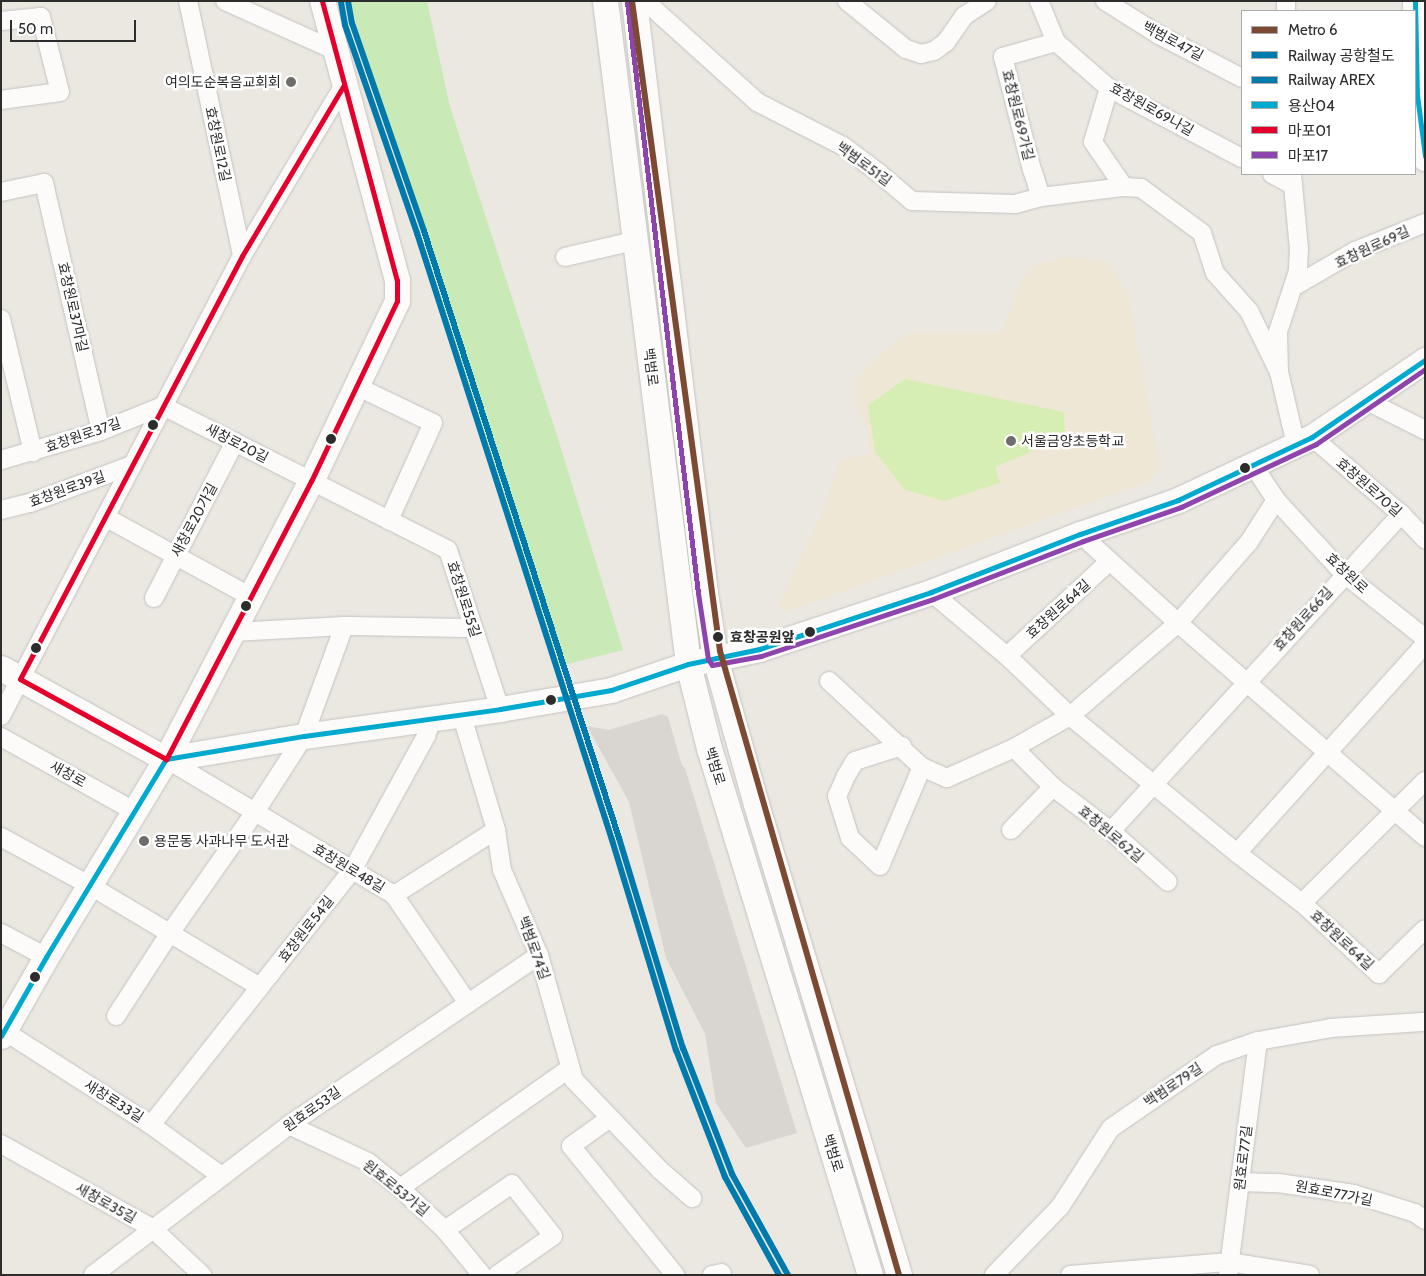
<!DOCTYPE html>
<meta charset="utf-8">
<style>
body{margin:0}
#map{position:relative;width:1426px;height:1276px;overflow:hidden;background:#ebe7e1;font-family:Cabin,"Noto Sans KR",sans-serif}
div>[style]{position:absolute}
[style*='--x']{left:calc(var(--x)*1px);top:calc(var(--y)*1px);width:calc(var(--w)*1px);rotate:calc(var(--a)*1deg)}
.education>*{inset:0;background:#efe7d5}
.green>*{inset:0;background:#c9e9b7}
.pitch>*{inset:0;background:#d6eeb3}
.plaza>*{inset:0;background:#d9d5d0}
.roads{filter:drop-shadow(0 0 1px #c4c3c3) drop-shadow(0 0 1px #c4c3c3)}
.street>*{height:18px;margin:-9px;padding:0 9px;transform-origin:9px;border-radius:9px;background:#fcfbfa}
.secondary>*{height:25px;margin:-12.5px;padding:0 12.5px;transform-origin:12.5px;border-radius:12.5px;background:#fcfbfa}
.bus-1>*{height:5px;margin:-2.5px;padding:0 2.5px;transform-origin:2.5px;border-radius:2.5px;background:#00a9ce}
.bus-2>*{height:5px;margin:-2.5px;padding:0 2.5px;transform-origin:2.5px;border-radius:2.5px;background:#e4002b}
.bus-3>*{height:5px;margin:-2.5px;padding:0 2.5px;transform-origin:2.5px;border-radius:2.5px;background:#8e44ad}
.rail-1>*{height:6px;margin:-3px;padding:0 3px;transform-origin:3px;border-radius:3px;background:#0079ac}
.rail-2>*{height:6px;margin:-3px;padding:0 3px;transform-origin:3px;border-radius:3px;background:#0079ac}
.metro-1>*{height:6px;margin:-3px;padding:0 3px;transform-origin:3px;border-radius:3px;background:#7c4932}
.dots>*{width:14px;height:14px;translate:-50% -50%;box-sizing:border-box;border:2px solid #fff;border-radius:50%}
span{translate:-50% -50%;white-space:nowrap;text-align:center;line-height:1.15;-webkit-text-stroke:5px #fff;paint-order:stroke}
.street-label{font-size:14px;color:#2c2c2c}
.poi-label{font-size:14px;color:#2c2c2c}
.right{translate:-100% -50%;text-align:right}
.left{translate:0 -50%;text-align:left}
.stop-label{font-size:14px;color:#2c2c2c;font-weight:700}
.frame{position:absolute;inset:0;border:2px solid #2c2c2c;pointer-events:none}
.legend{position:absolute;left:1241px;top:10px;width:175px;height:165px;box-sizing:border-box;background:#fff;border:1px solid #ababab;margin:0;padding:6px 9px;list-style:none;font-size:15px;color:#2c2c2c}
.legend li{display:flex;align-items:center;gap:10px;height:25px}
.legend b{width:25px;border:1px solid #ababab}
.scale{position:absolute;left:10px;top:20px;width:126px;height:22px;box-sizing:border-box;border:2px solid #2c2c2c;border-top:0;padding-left:6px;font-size:15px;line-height:18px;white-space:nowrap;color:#2c2c2c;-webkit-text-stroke:4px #fff;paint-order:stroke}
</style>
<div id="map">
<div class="education">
<i style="clip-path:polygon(1068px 257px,1108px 261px,1129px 296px,1160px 468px,1150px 481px,786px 612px,778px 605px,824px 509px,839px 460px,870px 454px,866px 428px,856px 406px,856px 380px,878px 356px,909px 333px,1001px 332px,1022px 280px,1039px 263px)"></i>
</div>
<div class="green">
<i style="clip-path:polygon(349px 1px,427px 1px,450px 107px,559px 442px,623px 650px,556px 667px)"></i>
</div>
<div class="pitch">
<i style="clip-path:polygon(905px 379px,1064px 412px,1065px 437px,995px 467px,1000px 483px,944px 501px,905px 490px,875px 452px,868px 405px)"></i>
</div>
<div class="plaza">
<i style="clip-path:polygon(662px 714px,668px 717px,682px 765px,685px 768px,797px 1133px,746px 1148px,716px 1103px,705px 1034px,666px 958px,629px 802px,587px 726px,609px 730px)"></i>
</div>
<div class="roads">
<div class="street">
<i style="--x:188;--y:1;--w:261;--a:78"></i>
<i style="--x:225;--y:1;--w:120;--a:24.2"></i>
<i style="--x:645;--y:1;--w:151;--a:42"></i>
<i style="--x:757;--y:102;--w:97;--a:27.1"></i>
<i style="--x:843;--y:146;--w:45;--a:36.9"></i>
<i style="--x:879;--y:173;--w:43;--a:40.3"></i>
<i style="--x:912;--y:201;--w:103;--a:1.7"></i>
<i style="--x:1015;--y:204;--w:27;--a:-15"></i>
<i style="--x:1041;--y:197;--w:84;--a:-6.9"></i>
<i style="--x:1124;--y:187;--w:17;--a:3"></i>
<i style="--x:1141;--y:188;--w:76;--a:36.4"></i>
<i style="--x:1202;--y:233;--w:42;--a:72"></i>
<i style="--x:1215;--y:273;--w:51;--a:48.2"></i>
<i style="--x:1249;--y:311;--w:68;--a:63.8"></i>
<i style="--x:847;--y:1;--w:76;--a:39.1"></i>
<i style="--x:906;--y:49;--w:16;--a:18"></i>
<i style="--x:921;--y:54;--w:13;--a:-13"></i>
<i style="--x:934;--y:51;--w:15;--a:-37"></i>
<i style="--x:946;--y:42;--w:32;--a:-55"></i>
<i style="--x:964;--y:16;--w:27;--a:-33"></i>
<i style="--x:1039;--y:1;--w:44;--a:67.5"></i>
<i style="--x:1056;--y:42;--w:70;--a:41"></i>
<i style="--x:1109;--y:88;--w:150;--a:27.8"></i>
<i style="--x:1105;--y:1;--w:64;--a:32.2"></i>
<i style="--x:1159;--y:35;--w:93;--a:27.4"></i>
<i style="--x:1286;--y:11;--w:10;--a:-90"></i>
<i style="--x:1;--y:21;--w:40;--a:-5.7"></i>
<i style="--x:41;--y:17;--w:77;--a:75.8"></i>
<i style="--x:60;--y:92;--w:60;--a:172.3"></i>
<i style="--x:1109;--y:88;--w:56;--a:106.5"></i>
<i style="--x:1093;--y:142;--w:55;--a:55.4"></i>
<i style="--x:1272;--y:174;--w:24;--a:28"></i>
<i style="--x:1292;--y:174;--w:75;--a:84.7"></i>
<i style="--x:1299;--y:249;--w:22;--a:93"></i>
<i style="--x:1298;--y:271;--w:64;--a:108.2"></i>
<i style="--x:1278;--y:332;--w:40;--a:88.6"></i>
<i style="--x:1279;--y:372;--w:75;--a:76.9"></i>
<i style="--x:1;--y:192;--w:44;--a:-11.8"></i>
<i style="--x:44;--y:183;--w:254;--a:77.1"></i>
<i style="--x:1041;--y:197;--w:28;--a:-108"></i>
<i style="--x:1032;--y:170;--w:117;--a:-104.4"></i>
<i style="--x:1003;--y:57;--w:55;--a:-15.8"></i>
<i style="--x:565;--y:257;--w:71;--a:-13.1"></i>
<i style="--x:1293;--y:287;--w:72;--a:-30.1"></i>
<i style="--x:1355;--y:251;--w:75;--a:-21.8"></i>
<i style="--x:1;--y:319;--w:137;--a:76.5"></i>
<i style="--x:356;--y:386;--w:85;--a:25.7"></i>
<i style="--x:433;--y:423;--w:107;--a:114.4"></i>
<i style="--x:1367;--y:401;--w:65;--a:26.6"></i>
<i style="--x:1312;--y:437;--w:118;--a:40.9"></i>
<i style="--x:1401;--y:514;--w:35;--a:46"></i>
<i style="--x:1;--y:460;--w:104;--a:-16.2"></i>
<i style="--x:101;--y:431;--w:67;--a:-22"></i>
<i style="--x:163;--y:406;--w:319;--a:26.8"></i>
<i style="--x:448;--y:550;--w:167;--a:71.9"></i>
<i style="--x:1276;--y:500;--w:100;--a:47.4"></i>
<i style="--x:1344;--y:574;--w:103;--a:38.3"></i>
<i style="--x:1;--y:510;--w:30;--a:-14"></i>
<i style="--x:30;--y:503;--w:109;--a:-20.4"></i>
<i style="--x:105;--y:517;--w:166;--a:28.7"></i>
<i style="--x:1080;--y:534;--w:132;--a:42.2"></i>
<i style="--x:1178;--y:623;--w:327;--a:40.9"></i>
<i style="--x:931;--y:592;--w:99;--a:40.1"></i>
<i style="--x:1007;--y:656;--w:87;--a:43.6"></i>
<i style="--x:1070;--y:716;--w:216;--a:39.4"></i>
<i style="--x:1237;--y:853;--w:82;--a:37.6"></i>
<i style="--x:1302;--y:903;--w:105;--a:42.7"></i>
<i style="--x:1379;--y:974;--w:64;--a:-44.4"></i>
<i style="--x:154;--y:598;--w:176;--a:-62.6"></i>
<i style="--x:344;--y:626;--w:129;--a:0.9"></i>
<i style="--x:1007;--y:656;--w:139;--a:-42.7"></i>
<i style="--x:829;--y:681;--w:127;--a:42.8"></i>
<i style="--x:922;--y:767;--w:27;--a:24"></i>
<i style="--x:947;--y:778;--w:73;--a:-24.1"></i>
<i style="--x:1014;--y:748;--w:64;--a:-29.7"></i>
<i style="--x:1070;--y:716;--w:143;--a:-40.7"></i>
<i style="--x:1178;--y:623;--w:108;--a:-48.8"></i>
<i style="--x:1249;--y:542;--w:50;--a:-57.3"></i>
<i style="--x:1276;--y:500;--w:42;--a:-123.3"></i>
<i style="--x:461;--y:713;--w:122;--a:73.3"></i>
<i style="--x:496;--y:830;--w:40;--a:81.5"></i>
<i style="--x:502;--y:870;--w:93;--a:66.5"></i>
<i style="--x:539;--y:955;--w:130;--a:74.4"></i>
<i style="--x:574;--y:1080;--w:124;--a:46.3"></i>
<i style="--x:660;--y:1170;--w:43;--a:41.2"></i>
<i style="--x:1;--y:716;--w:519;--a:-62.35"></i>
<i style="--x:242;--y:256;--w:199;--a:-59.2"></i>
<i style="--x:1;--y:737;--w:152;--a:29.1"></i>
<i style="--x:902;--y:746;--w:49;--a:162.3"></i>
<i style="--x:855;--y:761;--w:17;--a:121"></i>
<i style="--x:846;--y:776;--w:22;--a:114"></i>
<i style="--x:837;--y:796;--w:44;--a:72.8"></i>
<i style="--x:850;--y:838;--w:41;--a:43"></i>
<i style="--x:880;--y:866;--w:108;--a:-67"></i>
<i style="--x:1014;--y:748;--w:55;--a:45"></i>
<i style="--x:1053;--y:787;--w:73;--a:37.2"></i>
<i style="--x:1111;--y:831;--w:76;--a:41.8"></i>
<i style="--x:166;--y:759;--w:265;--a:30.8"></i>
<i style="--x:394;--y:895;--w:131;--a:55.6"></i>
<i style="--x:1011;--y:830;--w:60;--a:-45.7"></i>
<i style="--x:1111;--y:831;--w:430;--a:-47.5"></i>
<i style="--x:1;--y:837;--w:100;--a:28.6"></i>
<i style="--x:89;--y:885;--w:199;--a:30.8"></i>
<i style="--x:1237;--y:853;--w:281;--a:-48"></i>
<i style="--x:394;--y:895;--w:121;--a:-32.5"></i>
<i style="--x:1302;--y:903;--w:173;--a:-44.8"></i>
<i style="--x:1;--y:933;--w:51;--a:28.1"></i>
<i style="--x:116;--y:1016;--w:99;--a:-57"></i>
<i style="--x:170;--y:933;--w:148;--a:-54.9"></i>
<i style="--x:255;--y:812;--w:90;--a:-57.2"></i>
<i style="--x:304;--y:736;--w:117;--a:-70"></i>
<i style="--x:344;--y:626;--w:111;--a:176.9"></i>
<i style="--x:1;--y:1029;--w:178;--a:32.6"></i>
<i style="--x:151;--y:1125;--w:85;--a:35.9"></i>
<i style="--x:610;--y:1118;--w:48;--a:144.3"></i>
<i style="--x:571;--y:1146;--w:166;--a:51.1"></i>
<i style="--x:151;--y:1125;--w:326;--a:-51.7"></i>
<i style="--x:353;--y:869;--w:152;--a:-61.2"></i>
<i style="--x:426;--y:736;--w:20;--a:-70"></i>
<i style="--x:289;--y:1125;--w:87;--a:25.1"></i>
<i style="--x:368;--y:1162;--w:41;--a:39.1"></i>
<i style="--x:400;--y:1188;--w:62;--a:43"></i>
<i style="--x:445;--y:1230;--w:58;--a:50.6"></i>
<i style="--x:1;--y:1144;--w:173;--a:29.1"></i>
<i style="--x:152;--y:1228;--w:69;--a:43.2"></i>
<i style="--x:1240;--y:1182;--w:38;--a:2"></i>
<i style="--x:1278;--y:1183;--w:77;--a:8.2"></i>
<i style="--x:1354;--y:1194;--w:64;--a:17.3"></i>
<i style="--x:1415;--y:1213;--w:12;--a:35"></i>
<i style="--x:400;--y:1188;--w:208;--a:-35.2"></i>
<i style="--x:445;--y:1230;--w:81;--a:-34.5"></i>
<i style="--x:512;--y:1184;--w:66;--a:51.7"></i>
<i style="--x:553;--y:1236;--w:68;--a:145.1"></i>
<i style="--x:93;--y:1275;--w:247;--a:-37.4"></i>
<i style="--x:289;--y:1125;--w:302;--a:-34.2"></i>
<i style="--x:712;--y:1275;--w:10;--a:-11"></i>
<i style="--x:994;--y:1275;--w:95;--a:-45.9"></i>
<i style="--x:1060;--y:1207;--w:94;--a:-57.2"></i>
<i style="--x:1111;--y:1128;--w:129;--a:-34.6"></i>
<i style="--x:1217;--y:1055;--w:43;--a:-18.9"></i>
<i style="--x:1258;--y:1041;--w:74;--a:-10.1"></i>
<i style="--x:1331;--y:1028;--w:94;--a:-3.7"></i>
<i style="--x:1070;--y:1275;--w:160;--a:-4.7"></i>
<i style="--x:1229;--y:1262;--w:82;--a:9.1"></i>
<i style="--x:1228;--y:1275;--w:236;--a:-82.7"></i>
</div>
<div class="secondary">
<i style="--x:605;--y:1;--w:668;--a:82.86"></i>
<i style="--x:688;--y:664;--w:87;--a:76"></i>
<i style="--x:709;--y:748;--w:551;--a:73.01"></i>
<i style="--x:634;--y:1;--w:595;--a:83.15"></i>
<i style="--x:705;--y:592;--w:67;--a:81.4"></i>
<i style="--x:715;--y:658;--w:152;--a:74.3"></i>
<i style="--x:756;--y:804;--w:492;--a:73.1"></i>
<i style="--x:1415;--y:1;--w:94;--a:88.8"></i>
<i style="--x:1417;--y:95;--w:64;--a:82.8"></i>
<i style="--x:1;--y:668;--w:188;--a:28.9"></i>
<i style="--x:166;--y:759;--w:140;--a:-9.5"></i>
<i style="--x:304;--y:736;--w:198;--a:-7.8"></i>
<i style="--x:500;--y:709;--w:113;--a:-9.7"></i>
<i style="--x:611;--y:690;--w:81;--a:-18.7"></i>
<i style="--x:688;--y:664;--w:73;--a:-11.9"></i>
<i style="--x:759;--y:649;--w:181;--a:-18.3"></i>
<i style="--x:931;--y:592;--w:160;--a:-21.3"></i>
<i style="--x:1080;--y:534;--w:104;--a:-19.1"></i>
<i style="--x:1178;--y:500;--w:148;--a:-25.2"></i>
<i style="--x:1312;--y:437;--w:137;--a:-34.3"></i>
<i style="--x:1;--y:1036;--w:91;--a:-60.3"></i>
<i style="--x:46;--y:957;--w:232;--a:-58.8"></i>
<i style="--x:166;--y:759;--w:314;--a:-62.5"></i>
<i style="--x:311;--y:481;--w:199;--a:-64.5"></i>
<i style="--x:397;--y:301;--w:21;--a:-90"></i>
<i style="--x:397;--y:280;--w:289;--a:-105"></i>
</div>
</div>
<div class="bus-1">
<i style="--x:1415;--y:1;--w:94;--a:88.8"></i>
<i style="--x:1417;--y:95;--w:62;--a:82.5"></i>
<i style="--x:1;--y:1036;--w:91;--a:-60.3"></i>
<i style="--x:46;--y:957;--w:232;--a:-58.8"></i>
<i style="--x:166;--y:759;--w:140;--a:-9.5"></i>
<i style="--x:304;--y:736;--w:198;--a:-7.8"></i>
<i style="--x:500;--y:709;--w:113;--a:-9.7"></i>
<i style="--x:611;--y:690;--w:81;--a:-18.7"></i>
<i style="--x:688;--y:664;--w:73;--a:-11.9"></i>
<i style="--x:759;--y:649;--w:181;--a:-18.3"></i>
<i style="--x:931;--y:592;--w:160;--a:-21.3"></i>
<i style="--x:1080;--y:534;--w:104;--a:-19.1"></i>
<i style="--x:1178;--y:500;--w:148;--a:-25.2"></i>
<i style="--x:1312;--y:437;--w:137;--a:-34.3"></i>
</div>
<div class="bus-2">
<i style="--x:322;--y:1;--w:289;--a:75"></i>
<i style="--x:397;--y:280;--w:21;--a:90"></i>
<i style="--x:397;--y:301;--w:199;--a:115.5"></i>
<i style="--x:311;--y:481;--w:314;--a:117.5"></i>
<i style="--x:166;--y:759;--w:166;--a:-151.3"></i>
<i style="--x:20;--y:679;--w:478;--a:-62.3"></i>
<i style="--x:242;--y:256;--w:199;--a:-59.2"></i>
</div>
<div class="bus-3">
<i style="--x:627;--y:2;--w:595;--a:83.15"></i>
<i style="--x:698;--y:593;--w:67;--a:81.4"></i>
<i style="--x:708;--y:659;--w:7;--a:56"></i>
<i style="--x:712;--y:665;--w:50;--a:-10.4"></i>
<i style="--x:761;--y:656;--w:181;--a:-18.3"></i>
<i style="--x:933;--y:599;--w:161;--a:-21.1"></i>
<i style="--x:1083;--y:541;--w:104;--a:-19.1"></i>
<i style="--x:1181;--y:507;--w:149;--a:-25"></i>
<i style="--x:1316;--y:444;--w:132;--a:-34.5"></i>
</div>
<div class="rail-1">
<i style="--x:348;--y:1;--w:22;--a:80"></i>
<i style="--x:352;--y:23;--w:220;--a:70.9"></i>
<i style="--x:424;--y:231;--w:638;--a:72.19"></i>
<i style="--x:619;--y:838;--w:220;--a:73.1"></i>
<i style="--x:683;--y:1048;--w:135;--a:68.7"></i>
<i style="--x:732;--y:1174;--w:115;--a:61"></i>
</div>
<div class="rail-2">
<i style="--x:341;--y:2;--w:23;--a:80"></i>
<i style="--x:345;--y:25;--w:220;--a:70.9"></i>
<i style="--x:417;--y:233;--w:638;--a:72.19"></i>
<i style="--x:612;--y:840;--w:220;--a:73.1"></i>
<i style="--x:676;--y:1050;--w:136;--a:68.9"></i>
<i style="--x:725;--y:1177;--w:112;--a:61.1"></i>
</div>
<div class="metro-1">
<i style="--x:632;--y:1;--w:656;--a:82.29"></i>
<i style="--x:720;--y:651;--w:649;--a:73.99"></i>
</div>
<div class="dots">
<i style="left:291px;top:82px;background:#6f6d6b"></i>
<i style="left:153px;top:425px;background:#2c2c2c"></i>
<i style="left:331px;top:439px;background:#2c2c2c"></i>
<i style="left:1011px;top:441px;background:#6f6d6b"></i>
<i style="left:1245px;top:468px;background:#2c2c2c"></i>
<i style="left:246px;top:606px;background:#2c2c2c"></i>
<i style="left:810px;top:632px;background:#2c2c2c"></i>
<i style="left:718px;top:637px;background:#2c2c2c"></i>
<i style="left:36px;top:648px;background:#2c2c2c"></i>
<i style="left:551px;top:700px;background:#2c2c2c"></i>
<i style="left:144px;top:841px;background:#6f6d6b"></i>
<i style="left:35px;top:977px;background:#2c2c2c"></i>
</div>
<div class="street-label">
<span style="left:1173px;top:41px;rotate:28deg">백범로47길</span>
<span style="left:1152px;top:109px;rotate:29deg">효창원로69나길</span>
<span style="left:1018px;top:115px;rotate:76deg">효창원로69가길</span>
<span style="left:218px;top:144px;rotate:78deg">효창원로12길</span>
<span style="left:864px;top:164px;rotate:36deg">백범로51길</span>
<span style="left:1372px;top:247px;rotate:-25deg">효창원로69길</span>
<span style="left:73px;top:307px;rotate:77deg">효창원로37마길</span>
<span style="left:651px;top:367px;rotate:83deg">백범로</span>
<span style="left:83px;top:435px;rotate:-19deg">효창원로37길</span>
<span style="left:237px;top:443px;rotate:27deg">새창로20길</span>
<span style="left:1369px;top:487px;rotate:41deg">효창원로70길</span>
<span style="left:67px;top:489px;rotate:-20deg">효창원로39길</span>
<span style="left:194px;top:520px;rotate:-62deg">새창로20가길</span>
<span style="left:1347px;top:573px;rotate:43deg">효창원로</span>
<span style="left:464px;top:599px;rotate:72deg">효창원로55길</span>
<span style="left:1058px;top:609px;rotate:-42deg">효창원로64길</span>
<span style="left:1303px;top:619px;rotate:-48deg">효창원로66길</span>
<span style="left:715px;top:766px;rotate:73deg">백범로</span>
<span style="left:68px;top:774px;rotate:29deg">새창로</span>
<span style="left:1111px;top:834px;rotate:40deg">효창원로62길</span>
<span style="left:349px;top:868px;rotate:31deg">효창원로48길</span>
<span style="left:306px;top:929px;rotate:-52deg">효창원로54길</span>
<span style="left:1342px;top:940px;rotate:43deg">효창원로64길</span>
<span style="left:534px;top:948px;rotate:70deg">백범로74길</span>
<span style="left:1173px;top:1085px;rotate:-34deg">백범로79길</span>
<span style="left:114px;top:1101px;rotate:32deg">새창로33길</span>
<span style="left:312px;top:1109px;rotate:-35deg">원효로53길</span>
<span style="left:833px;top:1153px;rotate:73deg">백범로</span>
<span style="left:1243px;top:1158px;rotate:-83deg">원효로77길</span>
<span style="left:396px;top:1188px;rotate:39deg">원효로53가길</span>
<span style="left:1334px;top:1193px;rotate:11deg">원효로77가길</span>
<span style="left:106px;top:1203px;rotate:29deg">새창로35길</span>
</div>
<div class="poi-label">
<span class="right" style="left:281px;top:82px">여의도순복음교회회</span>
<span class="left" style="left:1021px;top:441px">서울금양초등학교</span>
<span class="left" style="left:154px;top:841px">용문동 사과나무 도서관</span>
</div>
<div class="stop-label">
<span class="left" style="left:730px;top:637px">효창공원앞</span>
</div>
<div class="frame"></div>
<ul class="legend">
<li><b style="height:6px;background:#7c4932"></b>Metro 6</li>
<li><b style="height:6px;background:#0079ac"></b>Railway 공항철도</li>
<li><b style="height:6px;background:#0079ac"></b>Railway AREX</li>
<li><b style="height:6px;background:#00a9ce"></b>용산04</li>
<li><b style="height:6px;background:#e4002b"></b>마포01</li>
<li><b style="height:6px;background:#8e44ad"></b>마포17</li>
</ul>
<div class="scale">50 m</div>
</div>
